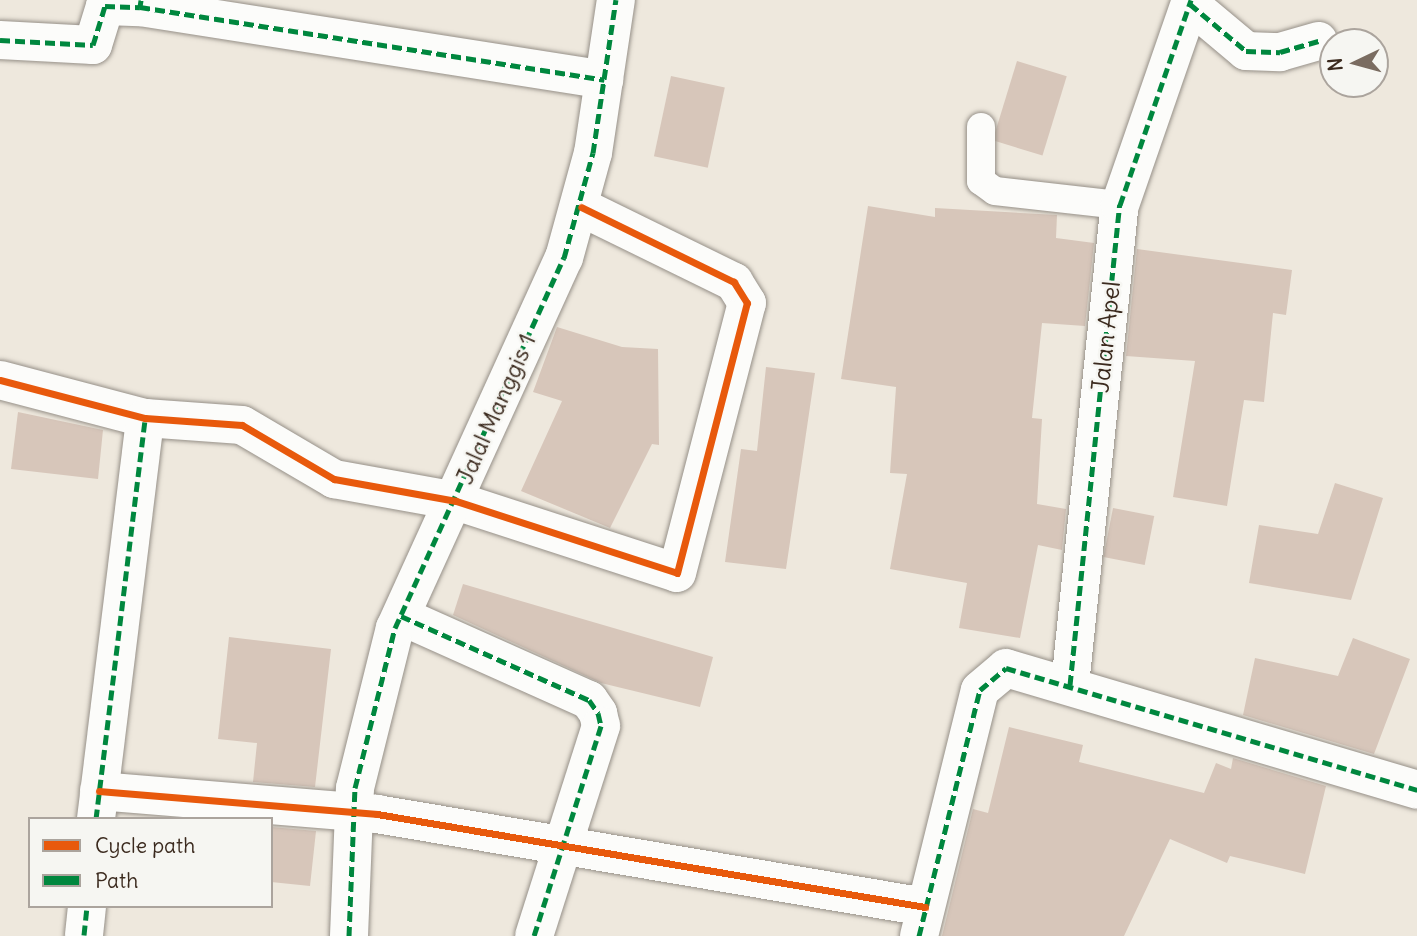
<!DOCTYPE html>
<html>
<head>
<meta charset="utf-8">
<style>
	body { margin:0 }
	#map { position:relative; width:1417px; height:936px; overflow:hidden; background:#eee8dd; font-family:Delius,sans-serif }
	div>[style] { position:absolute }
	.building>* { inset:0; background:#d7c6ba; transform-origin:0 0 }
	.roads { filter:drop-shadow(0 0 2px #969088) drop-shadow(0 0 2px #969088) }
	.lane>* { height:28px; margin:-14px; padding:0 14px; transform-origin:14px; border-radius:14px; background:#fcfcfa }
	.street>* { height:38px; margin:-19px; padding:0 19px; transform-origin:19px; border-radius:19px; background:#fcfcfa }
	.quiet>* { height:5px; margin-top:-2.5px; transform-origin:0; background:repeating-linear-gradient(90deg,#00873e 0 10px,transparent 0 15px) }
	.cycleway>* { height:7px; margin:-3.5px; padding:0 3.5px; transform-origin:3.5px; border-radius:3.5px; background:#e8590c }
	span { translate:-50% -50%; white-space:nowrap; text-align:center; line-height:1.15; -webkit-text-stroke:5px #f6f6f2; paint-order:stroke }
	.street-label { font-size:24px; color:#3b2a1e }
	.legend { position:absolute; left:28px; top:817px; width:245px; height:91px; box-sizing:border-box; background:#f6f6f2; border:2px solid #aba49d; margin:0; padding:9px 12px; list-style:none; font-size:21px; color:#3b2a1e }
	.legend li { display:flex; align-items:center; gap:14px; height:35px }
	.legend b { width:35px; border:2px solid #aba49d }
	.north { position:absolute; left:1319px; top:28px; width:70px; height:70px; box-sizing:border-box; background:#f6f6f2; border:2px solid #aba49d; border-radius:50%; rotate:265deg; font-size:19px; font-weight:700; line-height:28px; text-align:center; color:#3b2a1e }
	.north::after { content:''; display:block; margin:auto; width:24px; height:32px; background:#7a6c61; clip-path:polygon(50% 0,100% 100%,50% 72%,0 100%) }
</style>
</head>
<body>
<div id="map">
	<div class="building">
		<div style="left:1017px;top:61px;width:52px;height:83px;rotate:17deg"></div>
		<div style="left:671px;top:76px;width:55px;height:82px;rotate:12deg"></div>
		<div style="clip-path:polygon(868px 206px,935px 217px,935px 208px,1057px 215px,1056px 238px,1094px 243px,1085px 326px,1042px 323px,1032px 418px,1042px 419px,1037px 504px,1066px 509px,1062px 550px,1038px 545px,1020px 638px,959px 628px,967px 583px,890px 569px,907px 474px,890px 473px,896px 387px,841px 379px)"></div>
		<div style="clip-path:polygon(1137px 249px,1292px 270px,1286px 315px,1273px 313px,1264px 402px,1244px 400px,1227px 506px,1173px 497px,1195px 361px,1126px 356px)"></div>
		<div style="clip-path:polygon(557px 327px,622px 347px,658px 349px,659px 445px,652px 444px,610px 528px,521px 491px,562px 401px,533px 392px)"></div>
		<div style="clip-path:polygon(766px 367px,815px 373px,786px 569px,725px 562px,741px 449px,757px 451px)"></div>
		<div style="clip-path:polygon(18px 412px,103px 430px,98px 479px,11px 469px)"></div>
		<div style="clip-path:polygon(1335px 483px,1383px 498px,1351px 600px,1249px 583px,1259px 525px,1318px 534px)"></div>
		<div style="left:1113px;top:508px;width:42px;height:50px;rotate:11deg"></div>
		<div style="clip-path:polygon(463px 584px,713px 657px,700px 707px,601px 683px,453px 615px)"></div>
		<div style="clip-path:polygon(229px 637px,331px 649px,315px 787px,253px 782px,257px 743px,218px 739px)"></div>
		<div style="clip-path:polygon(1353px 638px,1410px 659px,1374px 754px,1243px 715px,1255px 658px,1338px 676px)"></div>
		<div style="clip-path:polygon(1009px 727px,1083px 745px,1079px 762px,1204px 793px,1216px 763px,1231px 769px,1233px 758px,1326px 786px,1305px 874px,1230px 856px,1227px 863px,1170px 839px,1124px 936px,942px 936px,973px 809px,988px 813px)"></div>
		<div style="clip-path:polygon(271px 827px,316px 831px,310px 886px,271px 882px)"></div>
	</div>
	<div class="roads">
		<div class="lane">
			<div style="left:981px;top:127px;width:54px;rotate:90deg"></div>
			<div style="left:981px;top:181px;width:17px;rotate:36deg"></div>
			<div style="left:995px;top:191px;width:126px;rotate:6.4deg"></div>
		</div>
		<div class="street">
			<div style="left:141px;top:0;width:7px;rotate:98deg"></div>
			<div style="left:140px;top:7px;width:470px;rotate:8.9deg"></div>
			<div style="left:1190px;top:4px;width:73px;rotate:40deg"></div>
			<div style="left:1246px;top:51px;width:34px;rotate:2deg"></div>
			<div style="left:1280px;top:52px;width:40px;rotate:-16deg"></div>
			<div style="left:0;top:40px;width:93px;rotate:3.1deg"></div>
			<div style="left:93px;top:45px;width:41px;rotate:-72.9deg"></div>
			<div style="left:105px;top:6px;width:35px;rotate:2deg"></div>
			<div style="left:0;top:380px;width:150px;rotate:14.7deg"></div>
			<div style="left:145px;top:418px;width:97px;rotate:4.1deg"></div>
			<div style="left:242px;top:425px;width:107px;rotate:30.4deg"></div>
			<div style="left:334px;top:479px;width:124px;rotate:10.2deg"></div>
			<div style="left:456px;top:501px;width:232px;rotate:18deg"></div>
			<div style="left:677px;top:573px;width:279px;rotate:-75.5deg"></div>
			<div style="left:747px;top:303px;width:25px;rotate:-122deg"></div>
			<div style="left:734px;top:282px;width:170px;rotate:-153.9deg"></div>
			<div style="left:401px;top:616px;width:206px;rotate:24.1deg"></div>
			<div style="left:589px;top:700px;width:16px;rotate:55deg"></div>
			<div style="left:598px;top:713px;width:13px;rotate:77deg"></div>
			<div style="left:601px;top:726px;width:220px;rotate:107.7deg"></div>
			<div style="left:1070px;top:685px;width:483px;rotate:-84.1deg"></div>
			<div style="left:1120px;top:205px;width:217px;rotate:-70.9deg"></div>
			<div style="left:99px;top:791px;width:279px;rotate:4.7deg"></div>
			<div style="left:377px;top:814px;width:556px;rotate:9.63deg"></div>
			<div style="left:96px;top:819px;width:404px;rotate:-83deg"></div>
			<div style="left:84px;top:935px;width:29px;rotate:-84deg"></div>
			<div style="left:349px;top:936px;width:148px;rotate:-87.7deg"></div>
			<div style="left:355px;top:788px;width:165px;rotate:-76deg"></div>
			<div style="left:395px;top:628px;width:407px;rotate:-65.5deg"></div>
			<div style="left:564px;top:258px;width:109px;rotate:-74.6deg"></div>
			<div style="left:593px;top:153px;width:155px;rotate:-81.5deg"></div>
			<div style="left:919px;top:936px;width:253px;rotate:-76.1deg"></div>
			<div style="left:980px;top:690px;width:34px;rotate:-40deg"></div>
			<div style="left:1006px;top:668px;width:429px;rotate:16.5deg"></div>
		</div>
	</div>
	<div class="quiet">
		<div style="left:141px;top:0;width:7px;rotate:98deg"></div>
		<div style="left:140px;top:7px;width:470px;rotate:8.9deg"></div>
		<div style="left:1190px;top:4px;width:73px;rotate:40deg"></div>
		<div style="left:1246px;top:51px;width:34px;rotate:2deg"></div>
		<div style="left:1280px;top:52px;width:40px;rotate:-16deg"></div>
		<div style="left:0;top:40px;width:93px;rotate:3.1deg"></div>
		<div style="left:93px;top:45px;width:41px;rotate:-72.9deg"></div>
		<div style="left:105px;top:6px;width:35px;rotate:2deg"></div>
		<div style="left:401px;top:616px;width:206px;rotate:24.1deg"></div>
		<div style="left:589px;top:700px;width:16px;rotate:55deg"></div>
		<div style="left:598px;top:713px;width:13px;rotate:77deg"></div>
		<div style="left:601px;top:726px;width:220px;rotate:107.7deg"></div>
		<div style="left:1070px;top:685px;width:483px;rotate:-84.1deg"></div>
		<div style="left:1120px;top:205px;width:217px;rotate:-70.9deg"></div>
		<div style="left:96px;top:819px;width:404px;rotate:-83deg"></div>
		<div style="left:84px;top:935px;width:29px;rotate:-84deg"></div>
		<div style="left:349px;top:936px;width:148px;rotate:-87.7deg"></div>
		<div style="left:355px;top:788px;width:165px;rotate:-76deg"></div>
		<div style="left:395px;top:628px;width:407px;rotate:-65.5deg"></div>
		<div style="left:564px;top:258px;width:109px;rotate:-74.6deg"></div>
		<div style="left:593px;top:153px;width:155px;rotate:-81.5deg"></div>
		<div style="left:919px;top:936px;width:253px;rotate:-76.1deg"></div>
		<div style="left:980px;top:690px;width:34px;rotate:-40deg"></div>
		<div style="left:1006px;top:668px;width:429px;rotate:16.5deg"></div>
	</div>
	<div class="cycleway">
		<div style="left:0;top:380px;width:150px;rotate:14.7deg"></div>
		<div style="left:145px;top:418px;width:97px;rotate:4.1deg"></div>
		<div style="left:242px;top:425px;width:107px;rotate:30.4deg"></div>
		<div style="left:334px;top:479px;width:124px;rotate:10.2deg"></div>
		<div style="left:456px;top:501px;width:232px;rotate:18deg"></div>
		<div style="left:677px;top:573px;width:279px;rotate:-75.5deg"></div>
		<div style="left:747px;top:303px;width:25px;rotate:-122deg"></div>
		<div style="left:734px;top:282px;width:170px;rotate:-153.9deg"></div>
		<div style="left:99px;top:791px;width:279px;rotate:4.7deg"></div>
		<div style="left:377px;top:814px;width:556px;rotate:9.63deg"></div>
	</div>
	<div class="street-label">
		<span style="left:1106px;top:337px;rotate:-84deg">Jalan Apel</span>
		<span style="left:496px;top:409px;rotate:-66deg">Jalal Manggis 1</span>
	</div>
	<ul class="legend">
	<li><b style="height:9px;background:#e8590c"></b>Cycle path</li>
	<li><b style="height:9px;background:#00873e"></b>Path</li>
	</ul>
	<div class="north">N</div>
</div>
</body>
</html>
